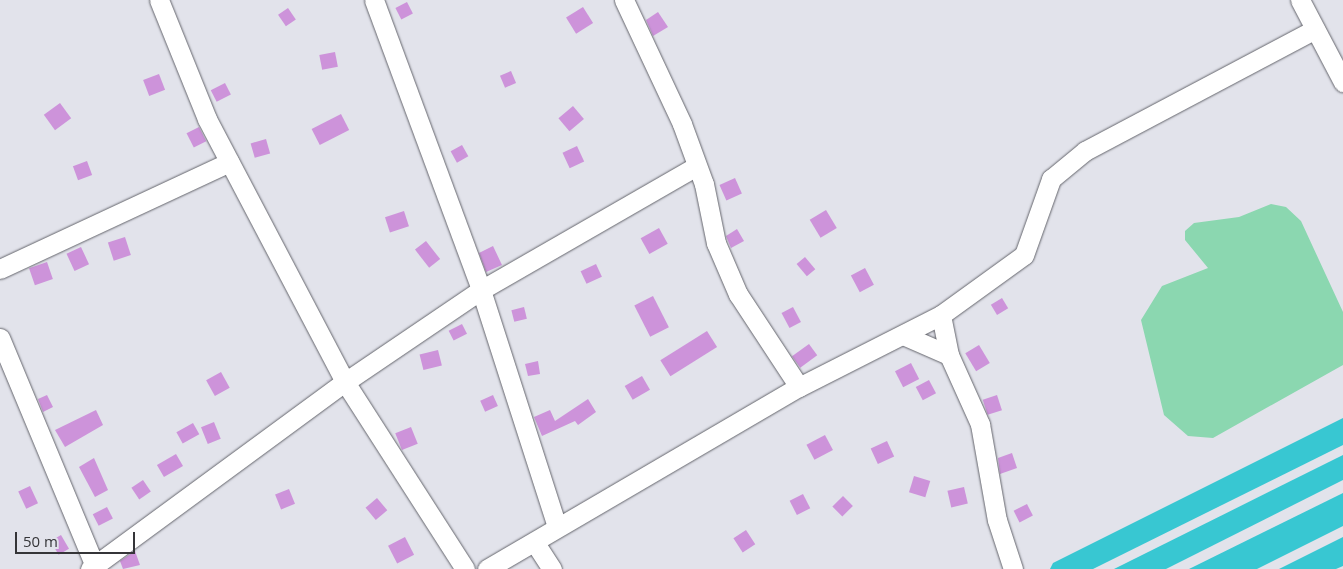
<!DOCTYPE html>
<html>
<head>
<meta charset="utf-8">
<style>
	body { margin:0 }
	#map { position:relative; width:1343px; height:569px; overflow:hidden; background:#e2e3eb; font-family:"Open Sans",sans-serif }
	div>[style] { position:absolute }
	.green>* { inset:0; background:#8bd7b0 }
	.water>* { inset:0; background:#38c7d2 }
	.building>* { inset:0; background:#cd93da; transform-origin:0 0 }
	.roads { filter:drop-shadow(0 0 1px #64656c) drop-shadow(0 0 1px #64656c) }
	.minor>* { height:19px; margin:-9.5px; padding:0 9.5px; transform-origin:9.5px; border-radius:9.5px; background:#fff }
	span { translate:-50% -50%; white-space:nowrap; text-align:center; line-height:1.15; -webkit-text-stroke:4px #e2e3eb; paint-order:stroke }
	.scale { position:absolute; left:15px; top:532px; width:120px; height:22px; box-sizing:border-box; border:2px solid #353538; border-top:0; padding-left:6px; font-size:15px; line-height:18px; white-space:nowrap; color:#353538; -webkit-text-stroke:4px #e2e3eb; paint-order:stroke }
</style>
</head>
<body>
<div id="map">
	<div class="green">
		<div style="clip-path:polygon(1271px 204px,1286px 207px,1301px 221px,1343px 312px,1343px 365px,1213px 438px,1188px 436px,1164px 415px,1141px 320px,1162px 286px,1208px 268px,1185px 240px,1185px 231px,1194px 223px,1239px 217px)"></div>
	</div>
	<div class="water">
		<div style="clip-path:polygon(1343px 418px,1343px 445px,1093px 569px,1050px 569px,1053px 563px)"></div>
		<div style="clip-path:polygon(1343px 455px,1343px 480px,1166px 569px,1114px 569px)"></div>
		<div style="clip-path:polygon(1343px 493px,1343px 526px,1257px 569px,1189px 569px)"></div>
		<div style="clip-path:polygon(1343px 537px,1343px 566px,1336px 569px,1279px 569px)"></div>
	</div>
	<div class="building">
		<div style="left:407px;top:2px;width:13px;height:13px;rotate:63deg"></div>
		<div style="left:583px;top:7px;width:19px;height:20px;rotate:58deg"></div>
		<div style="left:288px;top:8px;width:14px;height:12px;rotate:56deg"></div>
		<div style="clip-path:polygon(658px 12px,668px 27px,653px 36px,646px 20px)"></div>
		<div style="left:335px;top:52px;width:15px;height:16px;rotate:79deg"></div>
		<div style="left:511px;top:71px;width:13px;height:12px;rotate:67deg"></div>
		<div style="left:159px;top:74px;width:17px;height:17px;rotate:69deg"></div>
		<div style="left:225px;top:83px;width:13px;height:16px;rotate:63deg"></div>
		<div style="left:60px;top:103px;width:19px;height:20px;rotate:54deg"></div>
		<div style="left:573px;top:106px;width:17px;height:19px;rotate:50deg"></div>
		<div style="left:341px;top:114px;width:18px;height:33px;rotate:63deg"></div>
		<div style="left:199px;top:127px;width:16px;height:14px;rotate:63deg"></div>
		<div style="left:266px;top:139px;width:15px;height:16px;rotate:74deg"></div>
		<div style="left:462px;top:145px;width:13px;height:13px;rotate:61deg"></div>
		<div style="left:577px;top:146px;width:17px;height:16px;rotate:65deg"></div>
		<div style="left:87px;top:161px;width:15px;height:15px;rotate:70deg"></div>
		<div style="left:735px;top:178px;width:17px;height:17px;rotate:66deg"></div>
		<div style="left:826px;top:210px;width:21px;height:19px;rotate:59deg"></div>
		<div style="left:404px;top:211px;width:16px;height:20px;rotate:72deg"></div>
		<div style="left:659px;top:228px;width:18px;height:21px;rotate:61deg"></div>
		<div style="clip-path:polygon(737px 229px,744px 241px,731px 248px,726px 236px)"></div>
		<div style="left:125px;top:237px;width:19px;height:18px;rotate:72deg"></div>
		<div style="left:426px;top:241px;width:23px;height:14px;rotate:52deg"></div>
		<div style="clip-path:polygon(493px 246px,502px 265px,486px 272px,479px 253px)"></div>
		<div style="left:81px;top:247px;width:19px;height:16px;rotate:65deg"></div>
		<div style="left:805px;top:257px;width:16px;height:11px;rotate:50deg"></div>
		<div style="left:47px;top:262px;width:18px;height:19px;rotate:71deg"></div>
		<div style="left:596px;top:264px;width:14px;height:17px;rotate:65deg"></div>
		<div style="left:865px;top:268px;width:19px;height:16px;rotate:62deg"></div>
		<div style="left:653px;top:296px;width:35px;height:21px;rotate:63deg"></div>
		<div style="left:1002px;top:298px;width:12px;height:13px;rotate:59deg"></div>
		<div style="left:524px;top:307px;width:12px;height:13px;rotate:76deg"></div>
		<div style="left:793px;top:307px;width:17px;height:13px;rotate:62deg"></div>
		<div style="left:462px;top:324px;width:11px;height:15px;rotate:63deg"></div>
		<div style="left:707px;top:331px;width:19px;height:55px;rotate:58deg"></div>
		<div style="left:809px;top:344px;width:14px;height:21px;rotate:54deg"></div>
		<div style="left:979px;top:345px;width:21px;height:16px;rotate:59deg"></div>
		<div style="left:438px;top:350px;width:16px;height:19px;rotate:76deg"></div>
		<div style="clip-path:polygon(538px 361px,540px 374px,528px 376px,525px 364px)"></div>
		<div style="left:911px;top:363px;width:18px;height:18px;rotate:63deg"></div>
		<div style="left:221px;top:372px;width:18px;height:17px;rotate:61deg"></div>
		<div style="left:642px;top:376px;width:16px;height:20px;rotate:60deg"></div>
		<div style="left:929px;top:380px;width:15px;height:15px;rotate:62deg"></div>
		<div style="clip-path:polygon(47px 395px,53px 407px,43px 412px,38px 399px)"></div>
		<div style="left:493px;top:395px;width:12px;height:14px;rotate:66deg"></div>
		<div style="left:997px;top:395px;width:16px;height:15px;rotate:72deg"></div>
		<div style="clip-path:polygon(588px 399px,596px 412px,578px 425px,575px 421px,542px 436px,534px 417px,550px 410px,555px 421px)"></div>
		<div style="clip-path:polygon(96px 410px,103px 425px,65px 447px,55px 430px)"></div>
		<div style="left:214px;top:422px;width:18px;height:14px;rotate:68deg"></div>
		<div style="left:193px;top:423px;width:13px;height:19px;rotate:61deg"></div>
		<div style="left:411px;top:427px;width:18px;height:17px;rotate:68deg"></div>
		<div style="left:825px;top:435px;width:17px;height:21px;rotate:62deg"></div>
		<div style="left:887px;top:441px;width:17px;height:18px;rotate:65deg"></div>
		<div style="clip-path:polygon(1012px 453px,1017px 468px,1000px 474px,998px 458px)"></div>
		<div style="left:176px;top:454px;width:14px;height:22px;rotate:60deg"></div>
		<div style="clip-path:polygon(94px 458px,108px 490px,95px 497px,79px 467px)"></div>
		<div style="left:914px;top:476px;width:17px;height:17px;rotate:17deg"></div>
		<div style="left:143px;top:480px;width:14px;height:14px;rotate:56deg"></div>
		<div style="left:30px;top:486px;width:19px;height:13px;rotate:65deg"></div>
		<div style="left:964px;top:487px;width:17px;height:17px;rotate:77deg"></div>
		<div style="left:289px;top:489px;width:16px;height:15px;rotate:68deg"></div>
		<div style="left:803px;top:494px;width:16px;height:15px;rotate:63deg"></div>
		<div style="left:843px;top:496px;width:14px;height:15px;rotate:45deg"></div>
		<div style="left:377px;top:498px;width:16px;height:15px;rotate:50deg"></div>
		<div style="left:1027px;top:504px;width:13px;height:15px;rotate:63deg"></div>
		<div style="left:107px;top:507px;width:13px;height:16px;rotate:63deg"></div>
		<div style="left:746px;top:530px;width:17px;height:15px;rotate:57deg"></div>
		<div style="left:61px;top:535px;width:16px;height:12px;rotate:60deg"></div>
		<div style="left:405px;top:537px;width:20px;height:19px;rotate:63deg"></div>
		<div style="clip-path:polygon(135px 551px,140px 565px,123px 569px,120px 561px)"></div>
	</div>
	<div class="roads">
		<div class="minor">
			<div style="left:159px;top:0;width:128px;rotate:68deg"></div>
			<div style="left:207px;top:119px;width:297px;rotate:62.3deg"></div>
			<div style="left:345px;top:382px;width:222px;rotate:57.3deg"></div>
			<div style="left:374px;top:0;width:309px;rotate:69.7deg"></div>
			<div style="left:481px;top:290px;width:249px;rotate:72.2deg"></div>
			<div style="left:624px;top:0;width:137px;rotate:64.9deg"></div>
			<div style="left:682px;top:124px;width:64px;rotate:69.9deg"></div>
			<div style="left:704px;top:184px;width:60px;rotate:78.5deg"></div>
			<div style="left:716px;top:243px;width:56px;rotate:66.7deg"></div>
			<div style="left:738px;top:294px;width:111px;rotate:56.7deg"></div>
			<div style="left:1300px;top:0;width:93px;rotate:62.3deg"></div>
			<div style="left:0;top:269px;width:253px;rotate:-25deg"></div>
			<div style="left:941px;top:315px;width:41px;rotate:78.7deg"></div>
			<div style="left:949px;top:355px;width:76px;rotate:65.8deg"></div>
			<div style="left:980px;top:424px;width:97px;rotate:80deg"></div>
			<div style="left:997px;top:520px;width:52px;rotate:71.9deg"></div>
			<div style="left:903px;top:335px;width:50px;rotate:23.5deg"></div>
			<div style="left:0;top:338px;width:247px;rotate:67.4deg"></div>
			<div style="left:535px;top:543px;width:31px;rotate:57deg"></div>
			<div style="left:90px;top:569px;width:316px;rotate:-36.3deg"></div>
			<div style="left:345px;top:382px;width:164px;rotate:-34.1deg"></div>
			<div style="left:481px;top:290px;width:247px;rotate:-29.9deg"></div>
			<div style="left:487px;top:569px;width:361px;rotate:-30.3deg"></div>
			<div style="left:799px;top:387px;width:159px;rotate:-26.9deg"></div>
			<div style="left:941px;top:315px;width:102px;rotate:-35.9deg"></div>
			<div style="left:1024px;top:255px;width:81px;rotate:-70.4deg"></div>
			<div style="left:1051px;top:179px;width:44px;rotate:-39.5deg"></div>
			<div style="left:1085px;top:151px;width:260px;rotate:-27.9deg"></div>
		</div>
	</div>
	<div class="scale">50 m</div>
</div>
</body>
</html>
